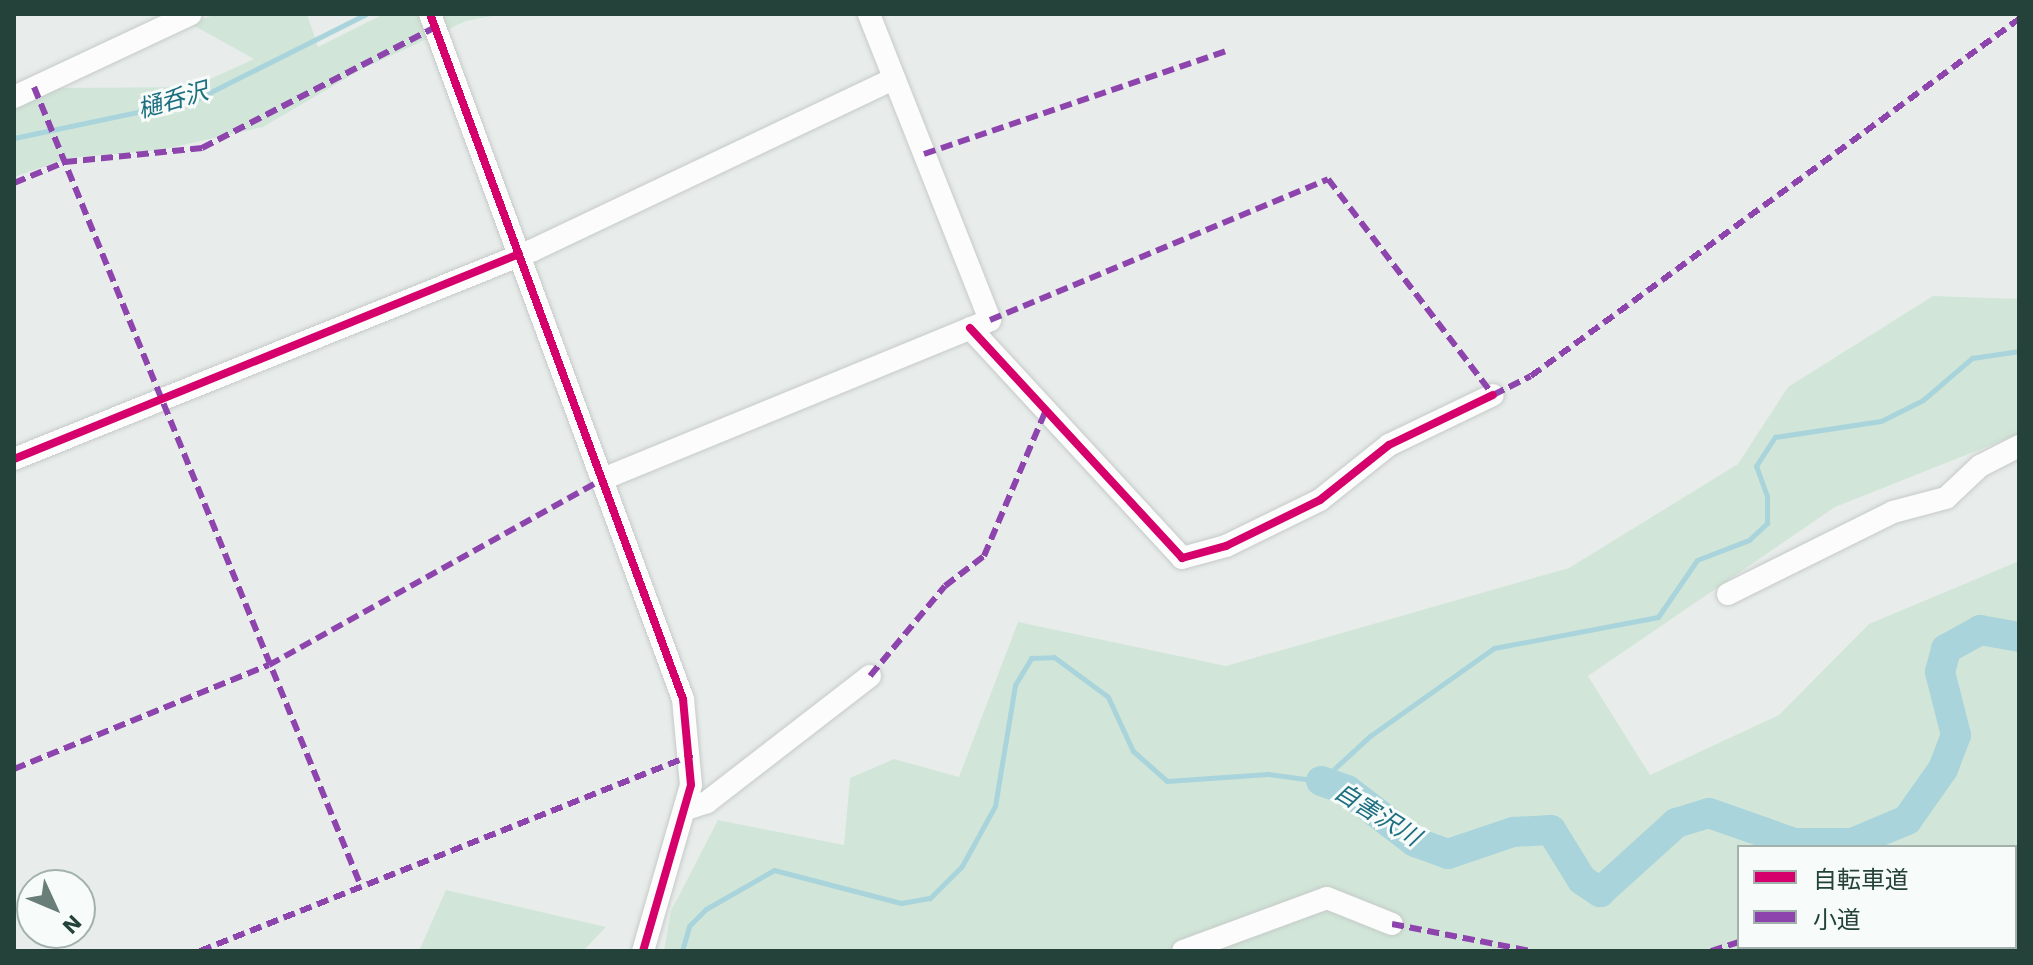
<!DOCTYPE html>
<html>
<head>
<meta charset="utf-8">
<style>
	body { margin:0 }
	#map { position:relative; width:2033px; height:965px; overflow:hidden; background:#e8edeb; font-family:"Work Sans","Noto Sans JP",sans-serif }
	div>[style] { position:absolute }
	.green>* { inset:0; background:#d1e6d8 }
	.stream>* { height:5px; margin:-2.5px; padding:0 2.5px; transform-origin:2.5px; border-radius:2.5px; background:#a9d4db }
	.river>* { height:30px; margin:-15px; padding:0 15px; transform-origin:15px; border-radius:15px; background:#a9d4db }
	.roads { filter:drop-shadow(0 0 2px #c5cac8) drop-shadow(0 0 2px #c5cac8) }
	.minor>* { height:22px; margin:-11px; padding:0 11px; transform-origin:11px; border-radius:11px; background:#fcfcfc }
	.quiet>* { height:6px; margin-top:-3px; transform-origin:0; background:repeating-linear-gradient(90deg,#8e44ad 0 12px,transparent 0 18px) }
	.cycleway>* { height:8px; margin:-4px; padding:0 4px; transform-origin:4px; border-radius:4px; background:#d6006c }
	span { translate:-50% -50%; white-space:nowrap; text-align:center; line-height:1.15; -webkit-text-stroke:6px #f7fbf9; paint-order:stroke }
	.water-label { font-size:24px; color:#1c6f80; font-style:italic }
	.frame { position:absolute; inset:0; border:16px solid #24423a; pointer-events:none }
	.legend { position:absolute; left:1737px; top:845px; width:280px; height:104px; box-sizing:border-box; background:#f7fbf9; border:2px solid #a3b1ad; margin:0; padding:10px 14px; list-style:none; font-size:24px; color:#24423a }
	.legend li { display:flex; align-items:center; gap:16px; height:40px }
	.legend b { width:40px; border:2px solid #a3b1ad }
	.north { position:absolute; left:16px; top:869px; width:80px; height:80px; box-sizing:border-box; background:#f7fbf9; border:2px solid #a3b1ad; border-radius:50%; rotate:134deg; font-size:22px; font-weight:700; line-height:32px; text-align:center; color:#24423a }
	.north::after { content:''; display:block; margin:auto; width:28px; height:36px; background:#697e78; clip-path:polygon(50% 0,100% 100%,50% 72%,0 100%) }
</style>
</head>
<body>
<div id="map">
	<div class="green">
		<div style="clip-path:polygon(215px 14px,307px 14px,318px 47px,384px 14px,502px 14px,466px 21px,362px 69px,263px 127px,161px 150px,69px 158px,14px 177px,14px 108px,59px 88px,193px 87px,254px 59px,191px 24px)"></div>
		<div style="clip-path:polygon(evenodd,1933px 296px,2019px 299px,2019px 434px,1835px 507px,1588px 676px,1650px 775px,1779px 715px,1869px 624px,2019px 561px,2019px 951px,664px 951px,671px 911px,718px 820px,844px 845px,850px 778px,894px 759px,959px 777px,1018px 622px,1226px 666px,1569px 568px,1738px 464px,1788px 387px,1933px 296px,1739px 847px,2015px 847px,2015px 947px,1739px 947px,1739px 847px)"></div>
		<div style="clip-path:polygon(446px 890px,606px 927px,583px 951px,419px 951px)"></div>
	</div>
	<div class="stream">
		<div style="left:14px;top:138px;width:185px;rotate:-11.9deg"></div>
		<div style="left:195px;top:100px;width:191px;rotate:-26.7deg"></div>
		<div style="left:682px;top:951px;width:26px;rotate:-74deg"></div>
		<div style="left:689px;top:926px;width:24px;rotate:-45deg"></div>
		<div style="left:706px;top:909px;width:78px;rotate:-29.8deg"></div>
		<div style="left:774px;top:870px;width:131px;rotate:14.6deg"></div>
		<div style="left:901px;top:903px;width:29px;rotate:-10deg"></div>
		<div style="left:930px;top:898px;width:45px;rotate:-45deg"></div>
		<div style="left:962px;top:866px;width:68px;rotate:-61.2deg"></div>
		<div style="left:995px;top:806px;width:123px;rotate:-80.6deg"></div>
		<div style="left:1015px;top:685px;width:31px;rotate:-59deg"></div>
		<div style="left:1031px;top:658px;width:23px;rotate:-2deg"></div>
		<div style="left:1054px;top:657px;width:67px;rotate:36.5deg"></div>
		<div style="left:1108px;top:697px;width:60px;rotate:65.2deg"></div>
		<div style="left:1133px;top:751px;width:45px;rotate:41.4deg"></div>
		<div style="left:1167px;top:781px;width:101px;rotate:-4deg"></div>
		<div style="left:1268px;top:774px;width:53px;rotate:7.5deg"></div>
		<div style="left:1321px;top:781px;width:67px;rotate:-42.6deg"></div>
		<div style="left:1370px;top:736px;width:152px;rotate:-35.4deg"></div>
		<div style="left:1494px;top:648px;width:167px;rotate:-10.7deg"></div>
		<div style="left:1658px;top:617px;width:69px;rotate:-55.6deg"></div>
		<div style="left:1697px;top:560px;width:56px;rotate:-21deg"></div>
		<div style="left:1749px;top:540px;width:25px;rotate:-43deg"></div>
		<div style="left:1767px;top:523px;width:27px;rotate:-90deg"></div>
		<div style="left:1767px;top:496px;width:32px;rotate:-110deg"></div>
		<div style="left:1756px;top:466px;width:35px;rotate:-57deg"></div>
		<div style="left:1775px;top:437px;width:107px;rotate:-8.6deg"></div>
		<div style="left:1881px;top:421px;width:47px;rotate:-26.6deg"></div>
		<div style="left:1923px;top:400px;width:65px;rotate:-40.6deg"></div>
		<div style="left:1972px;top:358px;width:48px;rotate:-8.5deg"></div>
	</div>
	<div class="river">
		<div style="left:1321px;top:781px;width:28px;rotate:19deg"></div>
		<div style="left:1347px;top:790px;width:86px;rotate:37.4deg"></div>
		<div style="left:1415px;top:842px;width:35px;rotate:20deg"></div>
		<div style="left:1448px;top:854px;width:69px;rotate:-18.7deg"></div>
		<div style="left:1513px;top:832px;width:38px;rotate:-3deg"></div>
		<div style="left:1551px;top:830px;width:59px;rotate:58.2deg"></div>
		<div style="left:1582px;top:880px;width:22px;rotate:34deg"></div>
		<div style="left:1600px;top:892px;width:103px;rotate:-42.2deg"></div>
		<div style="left:1676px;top:823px;width:34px;rotate:-17deg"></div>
		<div style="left:1709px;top:813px;width:90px;rotate:19.4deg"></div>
		<div style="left:1794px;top:843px;width:58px"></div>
		<div style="left:1852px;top:843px;width:60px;rotate:-22.7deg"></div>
		<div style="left:1907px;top:820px;width:62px;rotate:-54.8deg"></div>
		<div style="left:1943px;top:769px;width:36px;rotate:-69deg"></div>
		<div style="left:1956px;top:735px;width:65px;rotate:-104.3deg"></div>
		<div style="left:1940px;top:672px;width:24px;rotate:-75deg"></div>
		<div style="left:1946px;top:649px;width:39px;rotate:-29deg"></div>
		<div style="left:1980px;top:630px;width:40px;rotate:10deg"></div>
	</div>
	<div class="roads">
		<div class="minor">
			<div style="left:430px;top:14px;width:730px;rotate:69.73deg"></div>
			<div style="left:683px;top:699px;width:86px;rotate:84.7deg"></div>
			<div style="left:691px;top:785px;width:173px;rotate:106.1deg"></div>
			<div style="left:14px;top:97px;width:195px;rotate:-25.1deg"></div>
			<div style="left:970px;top:328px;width:313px;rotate:47.3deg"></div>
			<div style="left:1182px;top:558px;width:46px;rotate:-15.3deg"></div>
			<div style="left:1226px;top:546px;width:105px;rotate:-26.1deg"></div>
			<div style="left:1320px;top:500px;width:88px;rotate:-38.6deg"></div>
			<div style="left:1389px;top:445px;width:115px;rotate:-25.7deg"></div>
			<div style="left:14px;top:459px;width:557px;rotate:-21.92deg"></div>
			<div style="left:531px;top:251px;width:402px;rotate:-25.4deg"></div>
			<div style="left:603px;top:479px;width:418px;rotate:-22.3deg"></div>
			<div style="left:990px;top:320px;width:329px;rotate:-111.6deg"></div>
			<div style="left:1728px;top:594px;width:184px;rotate:-26.4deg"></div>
			<div style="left:1893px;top:512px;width:55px;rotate:-14.8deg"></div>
			<div style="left:1946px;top:498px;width:47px;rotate:-43.3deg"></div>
			<div style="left:1980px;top:466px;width:44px;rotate:-27.1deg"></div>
			<div style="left:686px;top:809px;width:22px;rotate:-18deg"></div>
			<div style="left:707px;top:802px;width:206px;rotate:-37.7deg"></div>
			<div style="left:1183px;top:951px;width:153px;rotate:-20.2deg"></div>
			<div style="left:1327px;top:898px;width:70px;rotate:21.8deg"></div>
		</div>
	</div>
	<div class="quiet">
		<div style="left:34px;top:87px;width:861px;rotate:67.75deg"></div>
		<div style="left:924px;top:154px;width:319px;rotate:-18.8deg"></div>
		<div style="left:14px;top:183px;width:55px;rotate:-22.4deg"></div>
		<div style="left:65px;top:162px;width:138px;rotate:-5.8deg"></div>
		<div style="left:202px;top:148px;width:263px;rotate:-27.4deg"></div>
		<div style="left:990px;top:320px;width:366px;rotate:-22.6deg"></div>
		<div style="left:1328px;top:179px;width:272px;rotate:52.6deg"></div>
		<div style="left:1493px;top:395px;width:42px;rotate:-26.6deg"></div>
		<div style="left:1531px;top:376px;width:605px;rotate:-36.19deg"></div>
		<div style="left:870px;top:676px;width:117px;rotate:-50.2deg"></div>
		<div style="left:945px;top:586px;width:49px;rotate:-37.6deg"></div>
		<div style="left:984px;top:556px;width:159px;rotate:-67deg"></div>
		<div style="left:14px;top:769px;width:275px;rotate:-22.2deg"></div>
		<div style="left:269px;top:665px;width:382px;rotate:-29.1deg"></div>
		<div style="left:2015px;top:882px;width:4px;rotate:-27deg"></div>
		<div style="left:1392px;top:924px;width:142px;rotate:11deg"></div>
		<div style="left:200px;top:951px;width:530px;rotate:-21.72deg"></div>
		<div style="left:1711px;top:951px;width:29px;rotate:-18deg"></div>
	</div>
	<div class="cycleway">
		<div style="left:430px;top:14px;width:730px;rotate:69.73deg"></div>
		<div style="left:683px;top:699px;width:86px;rotate:84.7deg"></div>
		<div style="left:691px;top:785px;width:173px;rotate:106.1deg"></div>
		<div style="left:970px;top:328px;width:313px;rotate:47.3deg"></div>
		<div style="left:1182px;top:558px;width:46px;rotate:-15.3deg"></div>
		<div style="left:1226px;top:546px;width:105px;rotate:-26.1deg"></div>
		<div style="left:1320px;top:500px;width:88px;rotate:-38.6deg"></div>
		<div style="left:1389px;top:445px;width:115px;rotate:-25.7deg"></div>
		<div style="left:14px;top:459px;width:545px;rotate:-22.09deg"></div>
	</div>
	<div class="water-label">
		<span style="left:173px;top:101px;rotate:-16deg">樋呑沢</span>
		<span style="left:1377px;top:815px;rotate:32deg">自害沢川</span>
	</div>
	<div class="frame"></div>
	<ul class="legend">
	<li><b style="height:10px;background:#d6006c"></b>自転車道</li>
	<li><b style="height:10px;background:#8e44ad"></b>小道</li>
	</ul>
	<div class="north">N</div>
</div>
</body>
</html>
